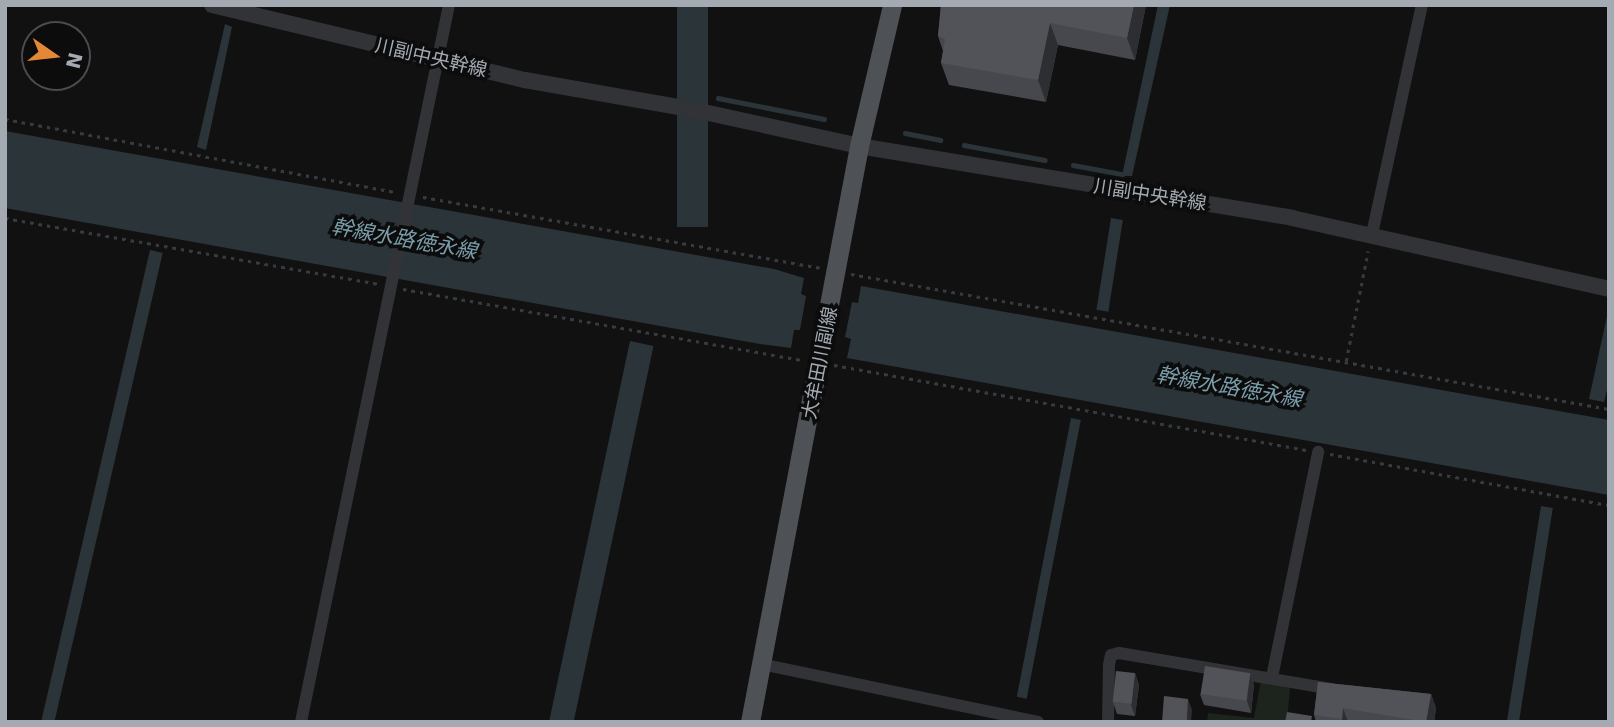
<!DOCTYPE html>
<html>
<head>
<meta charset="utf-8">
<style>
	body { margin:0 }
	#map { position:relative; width:1614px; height:727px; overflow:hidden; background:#111112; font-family:"DejaVu Sans","Noto Sans JP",sans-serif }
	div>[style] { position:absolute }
	.green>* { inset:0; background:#1d241d }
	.water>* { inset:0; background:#2b3539; transform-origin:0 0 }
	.stream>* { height:4.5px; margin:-2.25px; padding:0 2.25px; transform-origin:2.25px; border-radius:2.25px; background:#2b3539 }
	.path>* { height:2.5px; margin-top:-1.25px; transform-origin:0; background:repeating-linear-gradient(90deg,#383b3d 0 3.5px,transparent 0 8.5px) }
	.minor>* { height:12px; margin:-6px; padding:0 6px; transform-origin:6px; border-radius:6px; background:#323337 }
	.tertiary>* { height:16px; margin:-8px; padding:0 8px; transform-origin:8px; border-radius:8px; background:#323337 }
	.primary>* { height:19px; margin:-9.5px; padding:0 9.5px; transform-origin:9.5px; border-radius:9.5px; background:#4e5155 }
	.wall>* { inset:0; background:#47484d }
	.shaded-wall>* { inset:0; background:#2d2e31 }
	.building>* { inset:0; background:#515358; transform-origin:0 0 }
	span { translate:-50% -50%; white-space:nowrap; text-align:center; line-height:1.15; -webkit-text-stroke:7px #0c0c0d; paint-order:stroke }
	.street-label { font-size:19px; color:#a3aab2 }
	.water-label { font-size:21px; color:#7b9eab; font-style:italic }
	.frame { position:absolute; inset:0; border:7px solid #a3aab2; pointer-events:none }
	.north { position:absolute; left:21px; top:21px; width:70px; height:70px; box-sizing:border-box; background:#0c0c0d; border:2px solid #484b4f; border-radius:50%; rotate:104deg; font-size:19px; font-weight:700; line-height:28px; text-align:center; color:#a3aab2 }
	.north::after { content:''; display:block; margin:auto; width:24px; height:32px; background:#e48837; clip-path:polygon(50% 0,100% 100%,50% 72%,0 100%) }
</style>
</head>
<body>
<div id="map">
	<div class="green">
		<div style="clip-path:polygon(1261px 680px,1290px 688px,1287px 721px,1207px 722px,1208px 713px,1254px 718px)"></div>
	</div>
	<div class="water">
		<div style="left:677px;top:5px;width:31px;height:222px"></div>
		<div style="clip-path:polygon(1158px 5px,1170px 5px,1132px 176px,1122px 176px)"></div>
		<div style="clip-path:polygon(225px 24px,232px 27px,206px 150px,197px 147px)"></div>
		<div style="clip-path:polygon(5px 131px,774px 269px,804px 278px,801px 294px,806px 296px,800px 330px,794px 330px,791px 348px,760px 344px,5px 208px)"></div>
		<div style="left:1111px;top:218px;width:12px;height:93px;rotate:9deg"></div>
		<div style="left:150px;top:250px;width:13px;height:482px;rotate:13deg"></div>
		<div style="clip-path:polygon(861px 286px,1609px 420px,1609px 495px,847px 358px,851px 339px,845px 337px,852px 302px,858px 303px)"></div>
		<div style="clip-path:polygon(1609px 307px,1609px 382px,1604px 402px,1589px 399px)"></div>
		<div style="left:630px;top:341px;width:24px;height:389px;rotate:12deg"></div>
		<div style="left:1071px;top:418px;width:10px;height:284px;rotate:11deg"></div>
		<div style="left:1541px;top:506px;width:12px;height:220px;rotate:9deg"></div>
	</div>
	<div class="stream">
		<div style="left:718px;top:98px;width:108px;rotate:11.2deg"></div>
		<div style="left:905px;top:133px;width:36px;rotate:11deg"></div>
		<div style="left:964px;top:145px;width:82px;rotate:10.5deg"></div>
		<div style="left:1073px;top:165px;width:50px;rotate:10.4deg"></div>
	</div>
	<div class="path">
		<div style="left:5px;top:119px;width:398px;rotate:10.6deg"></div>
		<div style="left:423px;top:197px;width:403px;rotate:10.1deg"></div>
		<div style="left:5px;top:218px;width:380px;rotate:10deg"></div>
		<div style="left:851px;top:274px;width:770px;rotate:10.1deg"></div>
		<div style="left:403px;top:289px;width:406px;rotate:10.1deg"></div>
		<div style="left:1346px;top:361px;width:112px;rotate:-78.7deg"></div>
		<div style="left:834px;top:365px;width:480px;rotate:10.2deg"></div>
		<div style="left:1330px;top:454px;width:284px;rotate:10.4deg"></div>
	</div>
	<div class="minor">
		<div style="left:1372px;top:234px;width:234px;rotate:-77.7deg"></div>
		<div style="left:761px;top:664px;width:283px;rotate:11.8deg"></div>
		<div style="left:1272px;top:677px;width:230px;rotate:-78.4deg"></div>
		<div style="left:301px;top:722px;width:732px;rotate:-78.34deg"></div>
		<div style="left:1108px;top:722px;width:57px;rotate:-89deg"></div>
		<div style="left:1109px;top:665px;width:10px;rotate:-79deg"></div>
		<div style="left:1111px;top:655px;width:8px;rotate:-14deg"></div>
		<div style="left:1119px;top:653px;width:215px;rotate:9.6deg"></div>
	</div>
	<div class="tertiary">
		<div style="left:212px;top:5px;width:322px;rotate:13.5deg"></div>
		<div style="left:525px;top:80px;width:168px;rotate:10deg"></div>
		<div style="left:690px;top:109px;width:173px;rotate:12.3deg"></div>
		<div style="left:859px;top:146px;width:439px;rotate:9.4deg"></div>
		<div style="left:1292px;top:218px;width:325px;rotate:12.6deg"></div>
	</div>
	<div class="primary">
		<div style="left:750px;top:722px;width:586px;rotate:-79.28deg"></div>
		<div style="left:859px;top:146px;width:145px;rotate:-76.8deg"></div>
	</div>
	<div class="wall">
		<div style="clip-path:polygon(941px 5px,1146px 5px,1135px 60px,1058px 45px,1046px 102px,949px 85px,941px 63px,943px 51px,938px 36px)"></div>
		<div style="clip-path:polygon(1135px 673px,1139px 685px,1135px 716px,1117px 714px,1113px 702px)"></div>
		<div style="clip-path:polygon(1250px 673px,1254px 685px,1251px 713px,1204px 705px,1200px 694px)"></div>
		<div style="clip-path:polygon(1318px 682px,1431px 694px,1436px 708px,1434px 722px,1316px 722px,1314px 715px)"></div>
	</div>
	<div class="shaded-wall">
		<div style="clip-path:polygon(1134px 5px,1146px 5px,1135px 60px,1127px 38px)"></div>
		<div style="clip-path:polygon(1050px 23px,1058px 45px,1046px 102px,1038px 80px)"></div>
		<div style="clip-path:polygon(1135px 673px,1139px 685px,1135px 716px,1131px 705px)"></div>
		<div style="clip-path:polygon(1250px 673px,1254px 685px,1251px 713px,1247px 701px)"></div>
		<div style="clip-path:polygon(1431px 694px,1436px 708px,1434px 722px,1426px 722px)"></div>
		<div style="clip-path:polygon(1188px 699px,1192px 710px,1191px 722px,1187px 722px)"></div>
		<div style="clip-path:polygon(1343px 708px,1348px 722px,1343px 722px,1342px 719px)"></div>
	</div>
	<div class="building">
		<div style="clip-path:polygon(941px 5px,1134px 5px,1127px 38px,1050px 23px,1038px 80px,941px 63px,945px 39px,938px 36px)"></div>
		<div style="left:1205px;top:666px;width:46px;height:28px;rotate:9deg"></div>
		<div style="left:1116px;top:671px;width:19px;height:31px;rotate:6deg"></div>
		<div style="clip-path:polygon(1318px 682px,1431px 694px,1426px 722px,1343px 708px,1342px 719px,1314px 715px)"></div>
		<div style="clip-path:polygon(1164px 696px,1188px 699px,1187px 722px,1162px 722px)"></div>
		<div style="clip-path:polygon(1287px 712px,1312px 716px,1311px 722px,1285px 722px)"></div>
	</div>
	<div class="street-label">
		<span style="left:431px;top:58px;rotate:13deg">川副中央幹線</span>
		<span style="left:1150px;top:195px;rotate:9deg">川副中央幹線</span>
		<span style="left:820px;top:363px;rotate:-79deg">大牟田川副線</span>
	</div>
	<div class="water-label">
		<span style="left:404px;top:239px;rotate:10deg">幹線水路徳永線</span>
		<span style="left:1229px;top:387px;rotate:10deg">幹線水路徳永線</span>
	</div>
	<div class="frame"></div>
	<div class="north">N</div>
</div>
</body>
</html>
